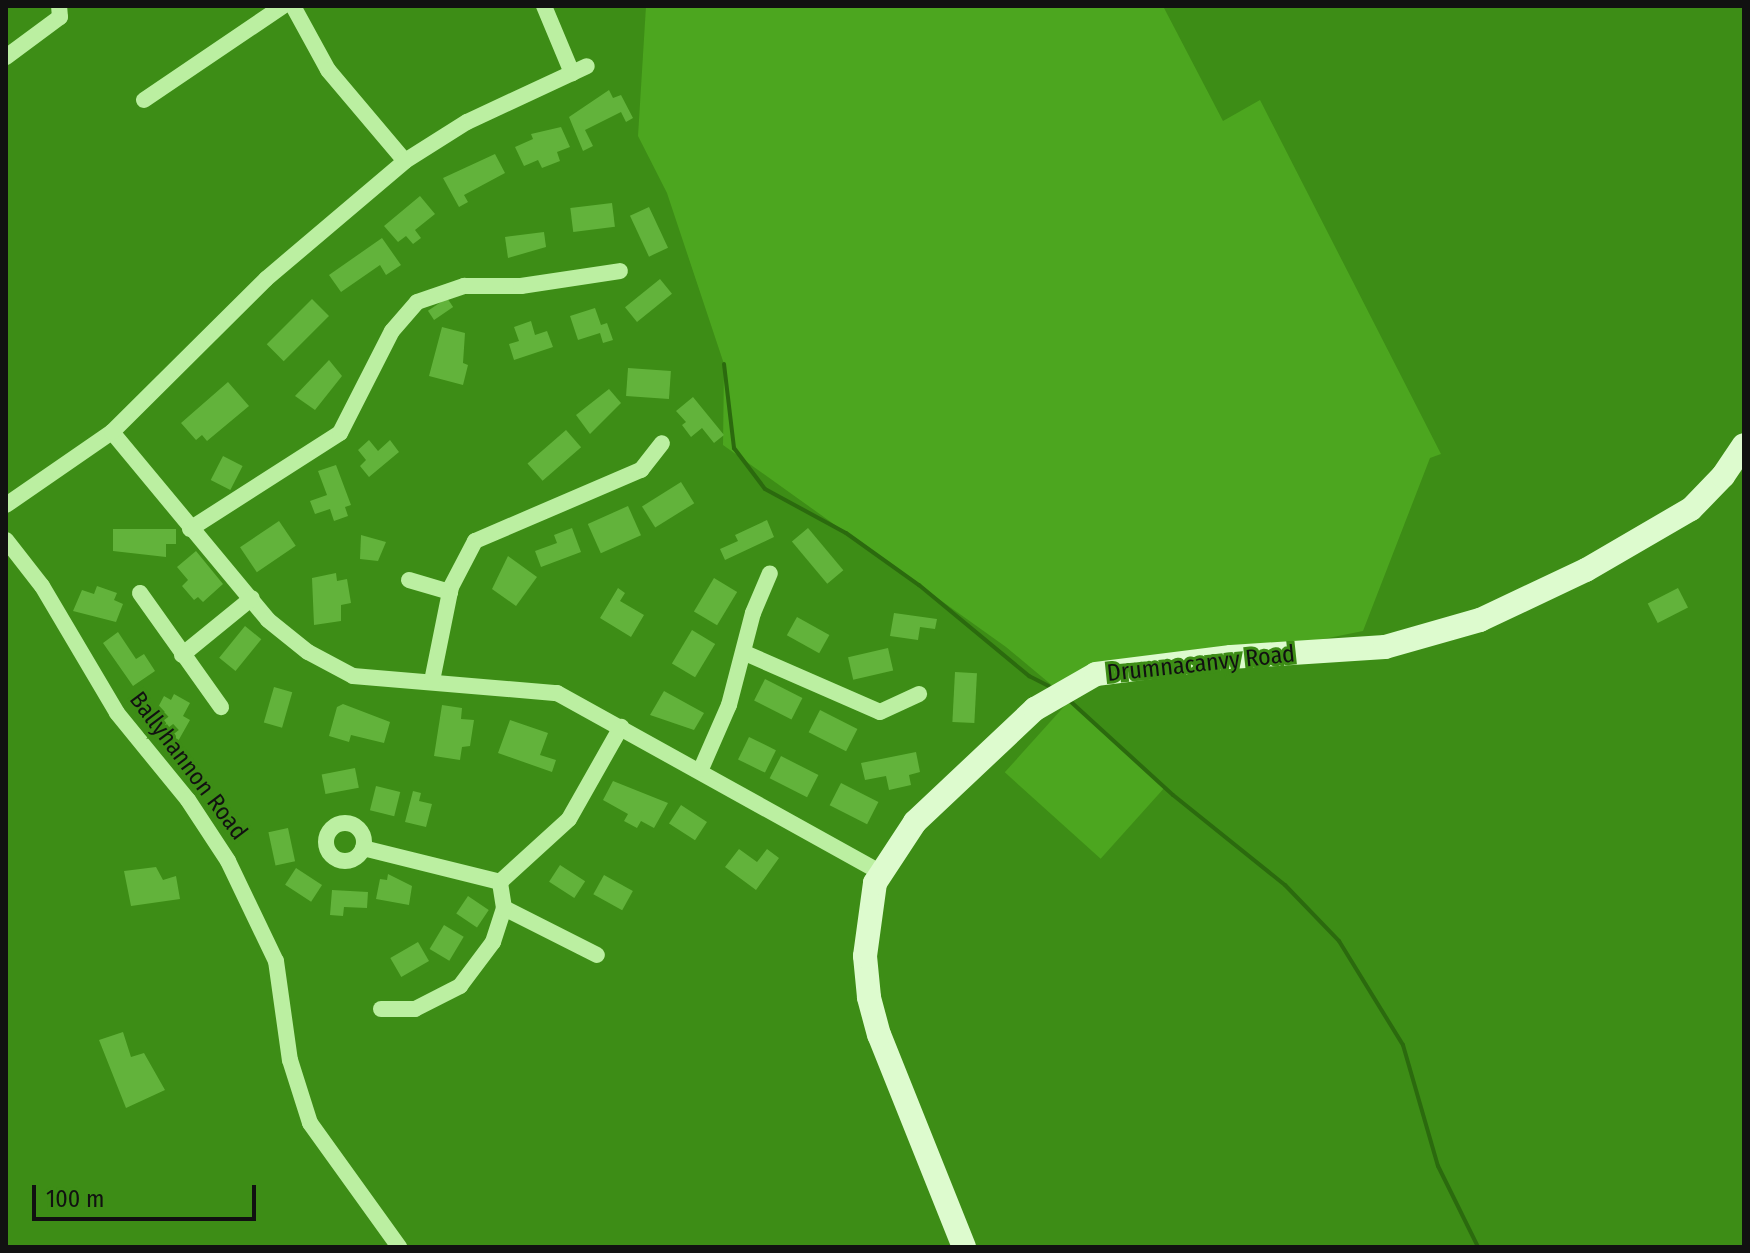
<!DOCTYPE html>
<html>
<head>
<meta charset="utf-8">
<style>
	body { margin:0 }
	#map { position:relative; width:1750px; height:1253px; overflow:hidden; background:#3d8d16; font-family:"Fira Sans Condensed",sans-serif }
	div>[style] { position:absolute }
	.green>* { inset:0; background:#4ca61f; transform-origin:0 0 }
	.stream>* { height:4px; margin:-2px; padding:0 2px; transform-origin:2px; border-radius:2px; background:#2b6a0e }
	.building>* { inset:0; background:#62b33b; transform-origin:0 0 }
	.minor>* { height:16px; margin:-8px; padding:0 8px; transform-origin:8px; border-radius:8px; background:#bbefa1 }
	.minor>.ring { margin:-8px; padding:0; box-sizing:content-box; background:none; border:16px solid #bbefa1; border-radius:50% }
	.secondary>* { height:24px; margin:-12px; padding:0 12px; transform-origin:12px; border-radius:12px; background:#ddfbce }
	span { translate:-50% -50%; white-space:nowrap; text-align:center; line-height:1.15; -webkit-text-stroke:6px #3d8d16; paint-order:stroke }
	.street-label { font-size:24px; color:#111 }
	.frame { position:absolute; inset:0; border:8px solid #111; pointer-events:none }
	.scale { position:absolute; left:32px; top:1185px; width:224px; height:36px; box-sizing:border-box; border:4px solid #111; border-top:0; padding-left:10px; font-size:24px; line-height:28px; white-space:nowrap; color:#111; -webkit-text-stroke:6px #3d8d16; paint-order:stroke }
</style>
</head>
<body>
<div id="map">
	<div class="green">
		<div style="clip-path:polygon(646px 6px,1163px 6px,1223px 121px,1260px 100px,1441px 454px,1430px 458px,1363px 631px,1060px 692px,1006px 647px,723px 445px,724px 364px,667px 193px,638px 136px)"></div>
		<div style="left:1069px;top:701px;width:129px;height:96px;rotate:42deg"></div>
	</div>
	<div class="stream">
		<div style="left:724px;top:364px;width:85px;rotate:83.2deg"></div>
		<div style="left:734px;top:448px;width:51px;rotate:52.9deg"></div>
		<div style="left:765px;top:489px;width:92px;rotate:28.5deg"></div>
		<div style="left:846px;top:533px;width:90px;rotate:35.5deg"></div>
		<div style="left:919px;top:585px;width:143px;rotate:39.6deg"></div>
		<div style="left:1029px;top:676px;width:22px;rotate:27deg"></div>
		<div style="left:1070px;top:701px;width:139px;rotate:42.4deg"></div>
		<div style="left:1173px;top:795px;width:144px;rotate:38.8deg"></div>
		<div style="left:1285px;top:885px;width:78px;rotate:46deg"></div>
		<div style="left:1339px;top:941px;width:122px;rotate:58.4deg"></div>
		<div style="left:1403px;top:1045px;width:126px;rotate:73.9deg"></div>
		<div style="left:1438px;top:1166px;width:90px;rotate:63.7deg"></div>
	</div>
	<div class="building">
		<div style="clip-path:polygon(609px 90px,613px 98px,621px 95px,633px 118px,626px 122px,621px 112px,585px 130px,593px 146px,583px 151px,569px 117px)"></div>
		<div style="clip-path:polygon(561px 127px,570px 147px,557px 152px,560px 161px,542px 168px,538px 160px,524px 166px,515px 147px,533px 139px,531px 134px)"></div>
		<div style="clip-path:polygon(495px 154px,505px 173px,464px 195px,468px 202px,459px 207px,443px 178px)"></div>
		<div style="clip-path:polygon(420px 196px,435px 214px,415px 230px,421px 238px,413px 244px,406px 236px,398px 242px,384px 226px)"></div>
		<div style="left:612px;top:203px;width:24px;height:42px;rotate:83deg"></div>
		<div style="left:649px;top:207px;width:45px;height:21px;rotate:65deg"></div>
		<div style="clip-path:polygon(544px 232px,546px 247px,508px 258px,505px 237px)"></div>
		<div style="clip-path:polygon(382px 238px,401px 265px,386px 275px,380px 265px,341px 292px,329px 275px)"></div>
		<div style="left:660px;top:279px;width:19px;height:45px;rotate:51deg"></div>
		<div style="left:447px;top:298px;width:11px;height:23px;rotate:56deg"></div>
		<div style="left:312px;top:299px;width:24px;height:64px;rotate:45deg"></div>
		<div style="clip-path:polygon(595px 308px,601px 325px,607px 323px,613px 340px,603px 343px,600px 333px,578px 340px,570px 316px)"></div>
		<div style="clip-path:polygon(531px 321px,535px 335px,547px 331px,553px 347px,514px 360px,509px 344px,519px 341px,514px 327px)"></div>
		<div style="clip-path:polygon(442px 327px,465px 333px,463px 363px,468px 365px,463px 385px,429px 376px)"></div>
		<div style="clip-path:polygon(329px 360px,342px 376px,315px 410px,295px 396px)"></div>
		<div style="left:628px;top:368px;width:43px;height:28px;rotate:4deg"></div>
		<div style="clip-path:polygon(228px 382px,249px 406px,207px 441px,202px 435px,196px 440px,181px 423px)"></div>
		<div style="clip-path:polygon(609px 389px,621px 403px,590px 434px,576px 415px)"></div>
		<div style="clip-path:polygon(693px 397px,724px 435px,714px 443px,702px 428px,691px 437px,682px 425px,686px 422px,676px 411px)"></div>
		<div style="left:566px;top:430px;width:23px;height:51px;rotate:49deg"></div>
		<div style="clip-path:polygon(369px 440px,378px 451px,390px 440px,399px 452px,369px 477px,360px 466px,366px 460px,358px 450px)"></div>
		<div style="left:223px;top:456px;width:22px;height:27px;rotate:27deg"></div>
		<div style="clip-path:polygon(336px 465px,351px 505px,345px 507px,348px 516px,334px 521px,330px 509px,315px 514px,310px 501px,327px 495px,318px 471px)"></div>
		<div style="left:681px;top:482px;width:25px;height:46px;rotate:58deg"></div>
		<div style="left:628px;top:506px;width:32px;height:44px;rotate:66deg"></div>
		<div style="clip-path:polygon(767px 520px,774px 537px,725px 560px,720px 549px,738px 541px,735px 535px)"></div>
		<div style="left:279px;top:521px;width:30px;height:47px;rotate:56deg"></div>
		<div style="clip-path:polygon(572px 528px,581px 552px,541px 567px,535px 551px,557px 543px,554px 535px)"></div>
		<div style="left:808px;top:528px;width:55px;height:21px;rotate:50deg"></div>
		<div style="clip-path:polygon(113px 529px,176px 529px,176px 544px,166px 544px,166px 557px,113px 551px)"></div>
		<div style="clip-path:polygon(361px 535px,386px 542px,378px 561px,360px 559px)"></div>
		<div style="clip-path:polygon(196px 551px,223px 584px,203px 602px,198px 597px,194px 600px,182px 586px,188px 580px,177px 567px)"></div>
		<div style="clip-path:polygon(508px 556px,537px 577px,516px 606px,492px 589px)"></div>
		<div style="clip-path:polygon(336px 573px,337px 581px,347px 579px,351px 603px,341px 605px,341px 621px,314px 625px,312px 578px)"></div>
		<div style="left:714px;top:578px;width:27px;height:39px;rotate:31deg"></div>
		<div style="clip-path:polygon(97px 586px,117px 593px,114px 600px,123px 604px,116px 622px,73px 611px,82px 590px,94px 594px)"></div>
		<div style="clip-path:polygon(618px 588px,625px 593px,620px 601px,644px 615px,631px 637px,600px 618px)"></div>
		<div style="left:1678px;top:588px;width:22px;height:34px;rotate:63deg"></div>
		<div style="clip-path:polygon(894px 613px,937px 619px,935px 629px,920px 627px,918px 640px,890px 636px)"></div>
		<div style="left:797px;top:617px;width:37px;height:21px;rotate:29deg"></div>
		<div style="left:245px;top:626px;width:21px;height:41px;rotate:39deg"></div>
		<div style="left:692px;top:630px;width:27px;height:39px;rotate:31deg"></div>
		<div style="clip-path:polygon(118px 632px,136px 659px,144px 654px,155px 671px,133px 686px,103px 643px)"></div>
		<div style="left:888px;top:648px;width:23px;height:41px;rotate:77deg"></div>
		<div style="left:955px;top:672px;width:22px;height:50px;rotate:3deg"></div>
		<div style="left:765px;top:679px;width:42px;height:24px;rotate:27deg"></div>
		<div style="left:274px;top:687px;width:19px;height:37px;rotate:16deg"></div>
		<div style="clip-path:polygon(664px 691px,704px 713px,694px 730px,650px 715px)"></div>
		<div style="clip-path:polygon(174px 694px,190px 703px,183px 716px,190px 720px,177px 743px,156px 731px,161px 722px,153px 717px,164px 696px,171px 700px)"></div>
		<div style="clip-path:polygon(343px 704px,390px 722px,384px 743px,351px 735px,349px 742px,329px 736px,337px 707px)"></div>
		<div style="clip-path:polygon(442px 705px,462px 708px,461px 719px,474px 720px,470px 746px,462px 747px,460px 760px,434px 756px)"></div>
		<div style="left:820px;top:710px;width:42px;height:25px;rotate:27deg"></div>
		<div style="clip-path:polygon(510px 720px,548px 733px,540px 755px,556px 760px,552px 772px,498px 753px)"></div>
		<div style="left:749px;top:737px;width:30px;height:25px;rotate:26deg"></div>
		<div style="clip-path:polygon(916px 752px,920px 772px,909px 775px,911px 785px,889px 790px,886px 776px,865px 780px,861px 763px)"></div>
		<div style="left:781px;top:756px;width:42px;height:25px;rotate:27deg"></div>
		<div style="left:355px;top:768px;width:20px;height:34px;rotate:79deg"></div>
		<div style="clip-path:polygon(613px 781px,668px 803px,654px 828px,641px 821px,637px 828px,624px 821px,628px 814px,603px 800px)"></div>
		<div style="left:841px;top:783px;width:42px;height:25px;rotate:27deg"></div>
		<div style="left:376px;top:786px;width:25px;height:25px;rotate:14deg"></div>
		<div style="clip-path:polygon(413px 791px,421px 793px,419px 801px,432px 804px,426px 827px,405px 822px)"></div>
		<div style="left:681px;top:805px;width:31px;height:22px;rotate:33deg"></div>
		<div style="left:288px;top:828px;width:34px;height:20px;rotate:78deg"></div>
		<div style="clip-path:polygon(739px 849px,757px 862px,767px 849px,779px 858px,756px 890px,725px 867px)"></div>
		<div style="left:560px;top:865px;width:30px;height:20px;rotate:33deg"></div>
		<div style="clip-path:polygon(156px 867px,163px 880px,176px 876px,180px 899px,131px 906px,124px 871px)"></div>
		<div style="left:296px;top:868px;width:31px;height:20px;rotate:33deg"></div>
		<div style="clip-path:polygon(388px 874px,412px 886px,409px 905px,376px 899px,380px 879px,387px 880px)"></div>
		<div style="left:604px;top:875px;width:33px;height:22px;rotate:29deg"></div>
		<div style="clip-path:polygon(332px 890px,368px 892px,367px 908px,344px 907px,343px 916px,330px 915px)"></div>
		<div style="left:468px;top:896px;width:25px;height:21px;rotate:34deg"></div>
		<div style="left:444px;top:925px;width:23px;height:28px;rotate:31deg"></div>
		<div style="left:418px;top:942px;width:22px;height:32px;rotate:60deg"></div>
		<div style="clip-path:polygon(123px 1032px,131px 1057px,144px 1053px,165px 1090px,126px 1108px,99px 1040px)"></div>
	</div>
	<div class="minor">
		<div style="left:293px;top:6px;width:73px;rotate:61.3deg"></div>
		<div style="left:328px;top:70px;width:119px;rotate:49.8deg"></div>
		<div style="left:544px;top:6px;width:73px;rotate:67.3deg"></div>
		<div style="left:6px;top:57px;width:67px;rotate:-36.5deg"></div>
		<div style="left:60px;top:17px;width:11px;rotate:-95deg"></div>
		<div style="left:144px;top:100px;width:168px;rotate:-34.1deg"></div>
		<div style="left:112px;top:432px;width:244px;rotate:50.3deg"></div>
		<div style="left:268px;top:620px;width:51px;rotate:38.7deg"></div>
		<div style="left:308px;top:652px;width:51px;rotate:28.1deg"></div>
		<div style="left:353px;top:676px;width:205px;rotate:4.8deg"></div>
		<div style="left:557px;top:693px;width:369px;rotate:29deg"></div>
		<div style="left:6px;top:505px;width:129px;rotate:-34.6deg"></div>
		<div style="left:112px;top:432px;width:217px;rotate:-44.8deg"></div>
		<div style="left:266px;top:279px;width:182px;rotate:-40.3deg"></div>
		<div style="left:405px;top:161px;width:73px;rotate:-32.2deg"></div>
		<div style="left:467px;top:122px;width:132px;rotate:-25deg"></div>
		<div style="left:190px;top:529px;width:178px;rotate:-32.6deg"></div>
		<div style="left:340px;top:433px;width:114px;rotate:-63deg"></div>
		<div style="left:392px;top:331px;width:38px;rotate:-49deg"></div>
		<div style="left:417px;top:302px;width:50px;rotate:-18.8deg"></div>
		<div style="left:464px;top:286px;width:57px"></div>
		<div style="left:521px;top:286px;width:100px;rotate:-8.6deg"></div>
		<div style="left:6px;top:540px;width:58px;rotate:52deg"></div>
		<div style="left:42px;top:586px;width:147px;rotate:59.4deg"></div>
		<div style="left:117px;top:713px;width:112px;rotate:50.8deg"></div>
		<div style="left:188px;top:800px;width:73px;rotate:56.7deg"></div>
		<div style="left:228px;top:861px;width:111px;rotate:64.4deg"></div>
		<div style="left:276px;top:961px;width:100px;rotate:82deg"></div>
		<div style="left:290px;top:1060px;width:66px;rotate:72.4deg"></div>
		<div style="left:310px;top:1123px;width:153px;rotate:54.3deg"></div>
		<div style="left:409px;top:580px;width:43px;rotate:16.3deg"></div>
		<div style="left:140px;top:593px;width:140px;rotate:54.6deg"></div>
		<div style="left:745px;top:653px;width:147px;rotate:23.6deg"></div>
		<div style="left:880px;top:712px;width:43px;rotate:-24.8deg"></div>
		<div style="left:182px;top:655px;width:90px;rotate:-39.2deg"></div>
		<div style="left:432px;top:681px;width:96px;rotate:-78.6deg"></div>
		<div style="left:451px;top:587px;width:52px;rotate:-62.4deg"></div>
		<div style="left:475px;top:541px;width:181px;rotate:-23.2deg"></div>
		<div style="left:641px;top:470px;width:34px;rotate:-52deg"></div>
		<div style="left:701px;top:769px;width:70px;rotate:-66.4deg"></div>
		<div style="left:729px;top:705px;width:95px;rotate:-75.4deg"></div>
		<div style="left:753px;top:613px;width:43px;rotate:-67deg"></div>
		<div class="ring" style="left:326px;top:823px;width:22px;height:22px"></div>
		<div style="left:363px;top:848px;width:141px;rotate:13.9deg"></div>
		<div style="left:504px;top:908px;width:104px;rotate:26.8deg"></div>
		<div style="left:381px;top:1009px;width:34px"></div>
		<div style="left:415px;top:1009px;width:51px;rotate:-27.1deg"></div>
		<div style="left:460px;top:986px;width:55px;rotate:-53.1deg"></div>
		<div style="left:493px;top:942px;width:36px;rotate:-72deg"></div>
		<div style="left:504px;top:908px;width:26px;rotate:-99deg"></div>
		<div style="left:500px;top:882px;width:93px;rotate:-42.4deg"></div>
		<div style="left:569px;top:819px;width:106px;rotate:-60.5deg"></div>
	</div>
	<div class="secondary">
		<div style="left:964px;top:1247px;width:228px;rotate:-111.8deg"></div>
		<div style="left:879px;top:1035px;width:39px;rotate:-105deg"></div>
		<div style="left:869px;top:997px;width:41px;rotate:-95.6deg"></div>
		<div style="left:865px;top:956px;width:74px;rotate:-82.2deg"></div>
		<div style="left:875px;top:883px;width:73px;rotate:-56.7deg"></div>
		<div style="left:915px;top:822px;width:165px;rotate:-43.3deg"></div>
		<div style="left:1035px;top:709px;width:70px;rotate:-29.8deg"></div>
		<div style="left:1096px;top:674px;width:136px;rotate:-7.2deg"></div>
		<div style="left:1231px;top:657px;width:154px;rotate:-3.7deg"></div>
		<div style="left:1385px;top:647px;width:99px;rotate:-15.9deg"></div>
		<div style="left:1480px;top:620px;width:117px;rotate:-25.3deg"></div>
		<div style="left:1586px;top:570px;width:121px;rotate:-30.2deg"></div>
		<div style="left:1691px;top:509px;width:46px;rotate:-45.9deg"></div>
		<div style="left:1723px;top:476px;width:37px;rotate:-56deg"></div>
	</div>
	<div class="street-label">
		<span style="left:1201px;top:664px;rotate:-6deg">Drumnacanvy Road</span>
		<span style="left:188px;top:766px;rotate:53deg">Ballyhannon Road</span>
	</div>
	<div class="frame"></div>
	<div class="scale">100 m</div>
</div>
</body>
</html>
